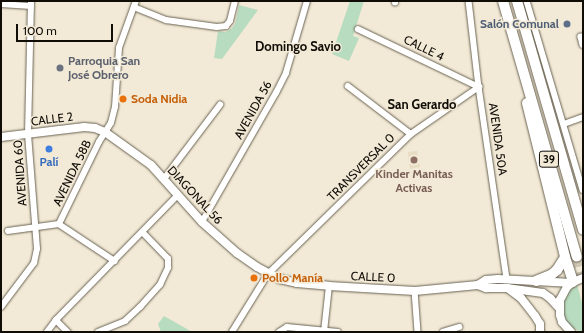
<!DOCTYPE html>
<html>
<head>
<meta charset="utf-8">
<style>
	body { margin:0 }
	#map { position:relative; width:584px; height:333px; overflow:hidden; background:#f2e9d6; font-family:Cabin,sans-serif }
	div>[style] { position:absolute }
	.built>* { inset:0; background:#e8dcc2 }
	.green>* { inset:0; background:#b8dcbf }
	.highway-tunnel>* { height:10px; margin-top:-5px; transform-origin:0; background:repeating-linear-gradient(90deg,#d0c8b7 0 10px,transparent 0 15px) }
	.roads { filter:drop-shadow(0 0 1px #696251) drop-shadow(0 0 1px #696251) }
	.street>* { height:5.5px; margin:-2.75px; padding:0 2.75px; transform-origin:2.75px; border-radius:2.75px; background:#fff }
	.secondary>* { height:8px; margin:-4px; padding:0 4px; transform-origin:4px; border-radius:4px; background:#fff }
	.highway>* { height:10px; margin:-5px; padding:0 5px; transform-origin:5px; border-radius:5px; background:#fff }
	.dots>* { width:11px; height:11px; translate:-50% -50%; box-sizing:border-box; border:2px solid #f2e9d6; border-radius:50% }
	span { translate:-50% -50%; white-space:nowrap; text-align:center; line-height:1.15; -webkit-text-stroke:3px #f2e9d6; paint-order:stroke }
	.shield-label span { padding:1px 3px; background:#f2e9d6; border:1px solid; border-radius:3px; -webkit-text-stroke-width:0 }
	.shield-label { font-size:11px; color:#100d07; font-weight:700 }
	.service-label { font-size:12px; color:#4e5e75; font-weight:700 }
	.right { translate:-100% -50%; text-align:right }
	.street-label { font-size:12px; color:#100d07 }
	.worship-label { font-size:12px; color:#5b616d; font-weight:700 }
	.left { translate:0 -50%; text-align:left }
	.food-label { font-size:12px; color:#c56008; font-weight:700 }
	.shop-label { font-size:12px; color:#366cbe; font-weight:700 }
	.education-label { font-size:12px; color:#785e54; font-weight:700 }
	.neighbourhood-label { font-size:13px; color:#100d07; font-weight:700 }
	.frame { position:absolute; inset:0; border:2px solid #100d07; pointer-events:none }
	.scale { position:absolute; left:16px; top:24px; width:97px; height:18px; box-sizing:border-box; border:2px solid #100d07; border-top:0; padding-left:5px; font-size:12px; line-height:14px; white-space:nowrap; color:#100d07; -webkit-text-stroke:3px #f2e9d6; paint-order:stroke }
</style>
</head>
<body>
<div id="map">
	<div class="built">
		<div style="clip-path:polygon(417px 151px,420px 167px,410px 169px,408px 152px)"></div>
	</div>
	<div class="green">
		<div style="clip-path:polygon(350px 1px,364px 1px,353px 36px,359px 38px,349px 61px,332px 54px)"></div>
		<div style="clip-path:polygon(239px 5px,258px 10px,222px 59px,214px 58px,218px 31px,225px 32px,231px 29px,235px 24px)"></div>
		<div style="clip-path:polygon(577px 284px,583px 307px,583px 332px,572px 328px,564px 318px,563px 300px,569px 289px)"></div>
		<div style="clip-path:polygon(164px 316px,187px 329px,191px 332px,161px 332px,158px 324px)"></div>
	</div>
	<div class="highway-tunnel">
		<div style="left:577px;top:257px;width:24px;rotate:75deg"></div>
	</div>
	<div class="roads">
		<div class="street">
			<div style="left:469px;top:1px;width:87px;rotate:83.4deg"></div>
			<div style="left:479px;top:87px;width:195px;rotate:81.7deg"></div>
			<div style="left:527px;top:1px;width:197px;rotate:73.5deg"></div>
			<div style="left:395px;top:3px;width:2px;rotate:-90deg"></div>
			<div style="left:1px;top:4px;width:30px;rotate:4deg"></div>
			<div style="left:134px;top:7px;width:35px;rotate:22deg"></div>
			<div style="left:166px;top:20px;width:51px;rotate:7.8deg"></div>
			<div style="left:217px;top:27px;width:9px;rotate:-6deg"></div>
			<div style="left:226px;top:26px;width:6px;rotate:-51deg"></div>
			<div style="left:230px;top:21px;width:21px;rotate:-76deg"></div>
			<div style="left:358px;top:29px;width:134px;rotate:25.6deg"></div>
			<div style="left:583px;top:37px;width:2px;rotate:180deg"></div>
			<div style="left:581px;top:37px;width:8px;rotate:76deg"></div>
			<div style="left:348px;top:86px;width:79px;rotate:37.3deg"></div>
			<div style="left:564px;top:124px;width:20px;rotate:-20deg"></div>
			<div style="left:164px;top:179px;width:93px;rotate:-52.9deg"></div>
			<div style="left:202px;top:222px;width:149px;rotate:-60.2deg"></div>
			<div style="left:276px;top:93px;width:22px;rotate:-63deg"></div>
			<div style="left:286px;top:73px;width:75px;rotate:-73.7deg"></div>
			<div style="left:59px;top:224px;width:91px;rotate:-64deg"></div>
			<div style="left:99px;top:142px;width:22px;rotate:-58deg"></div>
			<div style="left:111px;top:123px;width:16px;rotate:-76deg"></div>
			<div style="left:115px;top:107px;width:59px;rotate:-86.1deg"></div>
			<div style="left:119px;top:48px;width:50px;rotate:-70.1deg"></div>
			<div style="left:8px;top:231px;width:51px;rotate:-7.8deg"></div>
			<div style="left:59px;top:224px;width:67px;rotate:33.5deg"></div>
			<div style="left:415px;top:291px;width:41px;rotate:85.8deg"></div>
			<div style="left:1px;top:307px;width:55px;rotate:-53.1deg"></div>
			<div style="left:34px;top:263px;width:14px;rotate:-78deg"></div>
			<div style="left:37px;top:249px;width:115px;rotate:-94.5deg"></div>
			<div style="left:28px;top:134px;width:133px;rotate:-88.7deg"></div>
			<div style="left:56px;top:320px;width:17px;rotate:45deg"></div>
			<div style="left:47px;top:332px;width:15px;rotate:-53deg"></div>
			<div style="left:56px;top:320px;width:173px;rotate:-45.7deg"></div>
			<div style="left:98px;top:332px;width:29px;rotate:-22deg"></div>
			<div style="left:125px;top:321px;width:21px;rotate:-43deg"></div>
			<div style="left:140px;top:307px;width:30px;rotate:-48deg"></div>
			<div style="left:160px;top:285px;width:19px;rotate:-65deg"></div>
			<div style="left:168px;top:268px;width:9px;rotate:-90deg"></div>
			<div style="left:168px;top:259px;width:36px;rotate:-134deg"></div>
			<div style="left:232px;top:332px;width:68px;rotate:-58.2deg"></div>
			<div style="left:268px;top:274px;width:200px;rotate:-44.4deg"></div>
			<div style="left:411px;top:134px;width:83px;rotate:-34.7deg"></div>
			<div style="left:279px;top:332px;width:9px;rotate:-32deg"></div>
			<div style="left:287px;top:327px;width:51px;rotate:5.6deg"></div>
			<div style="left:324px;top:332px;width:46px;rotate:-83.8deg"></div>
			<div style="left:443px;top:332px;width:17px;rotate:-17deg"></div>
		</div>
		<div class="secondary">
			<div style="left:1px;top:137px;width:84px;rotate:-6.9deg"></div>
			<div style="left:84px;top:127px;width:11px;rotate:5deg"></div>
			<div style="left:95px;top:128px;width:11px;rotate:22deg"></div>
			<div style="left:105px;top:132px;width:57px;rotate:35.7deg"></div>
			<div style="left:151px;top:165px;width:76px;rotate:48.2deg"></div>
			<div style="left:202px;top:222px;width:47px;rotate:41.5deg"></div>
			<div style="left:237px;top:253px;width:24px;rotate:35deg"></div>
			<div style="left:257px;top:267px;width:26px;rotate:28deg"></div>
			<div style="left:280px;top:279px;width:17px;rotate:13deg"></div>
			<div style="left:297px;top:283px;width:32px;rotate:5deg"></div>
			<div style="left:329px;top:286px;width:86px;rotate:3.3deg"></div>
			<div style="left:415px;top:291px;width:63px;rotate:-5.4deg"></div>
			<div style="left:478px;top:285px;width:9px;rotate:21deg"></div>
			<div style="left:486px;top:288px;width:21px"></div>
			<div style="left:507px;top:288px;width:36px;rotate:8deg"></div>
			<div style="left:543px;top:293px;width:9px;rotate:36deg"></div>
			<div style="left:550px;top:298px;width:13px;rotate:48deg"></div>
			<div style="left:478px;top:285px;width:9px;rotate:-32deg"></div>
			<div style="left:486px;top:280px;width:12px;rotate:-5deg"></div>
			<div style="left:498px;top:279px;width:74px;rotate:3.1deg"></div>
			<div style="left:509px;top:289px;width:15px;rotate:37deg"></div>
			<div style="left:521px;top:298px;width:23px;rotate:52deg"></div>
			<div style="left:535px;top:316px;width:9px;rotate:58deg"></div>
			<div style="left:540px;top:324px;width:8px;rotate:90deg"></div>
			<div style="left:571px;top:332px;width:13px;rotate:-132deg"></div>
			<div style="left:562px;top:322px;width:7px;rotate:-106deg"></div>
			<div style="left:560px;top:315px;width:15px;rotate:-90deg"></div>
			<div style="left:560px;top:300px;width:15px;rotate:-62deg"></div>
			<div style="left:567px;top:287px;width:8px;rotate:-40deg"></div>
			<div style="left:573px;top:282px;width:11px;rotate:-22deg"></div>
		</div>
		<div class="highway">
			<div style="left:503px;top:1px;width:266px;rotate:73.9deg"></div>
			<div style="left:517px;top:1px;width:238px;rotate:73.9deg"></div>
			<div style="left:527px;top:103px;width:159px;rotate:76.1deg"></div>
			<div style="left:565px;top:257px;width:26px;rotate:72deg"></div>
			<div style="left:536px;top:281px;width:16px;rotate:-22deg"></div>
			<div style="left:551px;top:275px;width:8px;rotate:-40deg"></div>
			<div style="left:557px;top:270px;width:15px;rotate:-58deg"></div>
		</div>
	</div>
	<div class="dots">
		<div style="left:567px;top:24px;background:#5c6f8a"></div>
		<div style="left:60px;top:68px;background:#6b7280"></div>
		<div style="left:123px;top:99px;background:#e8710a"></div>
		<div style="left:49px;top:149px;background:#3f7fe0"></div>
		<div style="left:414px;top:160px;background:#8d6e63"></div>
		<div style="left:254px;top:278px;background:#e8710a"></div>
	</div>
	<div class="shield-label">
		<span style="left:549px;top:159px">39</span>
	</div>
	<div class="service-label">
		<span class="right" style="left:559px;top:24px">Salón Comunal</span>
	</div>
	<div class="street-label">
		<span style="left:424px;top:48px;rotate:26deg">CALLE 4</span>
		<span style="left:253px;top:110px;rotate:-61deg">AVENIDA 56</span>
		<span style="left:52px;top:119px;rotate:-7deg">CALLE 2</span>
		<span style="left:498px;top:139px;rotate:82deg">AVENIDA 50A</span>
		<span style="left:361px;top:167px;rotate:-45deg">TRANSVERSAL 0</span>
		<span style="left:20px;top:173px;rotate:-94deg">AVENIDA 60</span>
		<span style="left:72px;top:173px;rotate:-64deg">AVENIDA 58B</span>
		<span style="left:195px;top:195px;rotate:47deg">DIAGONAL 56</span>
		<span style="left:373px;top:277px;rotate:3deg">CALLE 0</span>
	</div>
	<div class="worship-label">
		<span class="left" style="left:68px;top:68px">Parroquia San<br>José Obrero</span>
	</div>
	<div class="food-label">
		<span class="left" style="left:131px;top:99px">Soda Nidia</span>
		<span class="left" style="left:262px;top:278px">Pollo Manía</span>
	</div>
	<div class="shop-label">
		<span style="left:49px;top:162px">Palí</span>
	</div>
	<div class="education-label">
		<span style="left:414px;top:181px">Kinder Manitas<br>Activas</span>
	</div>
	<div class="neighbourhood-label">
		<span style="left:298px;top:46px">Domingo Savio</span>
		<span style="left:422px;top:104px">San Gerardo</span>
	</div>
	<div class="frame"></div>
	<div class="scale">100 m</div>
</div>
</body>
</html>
